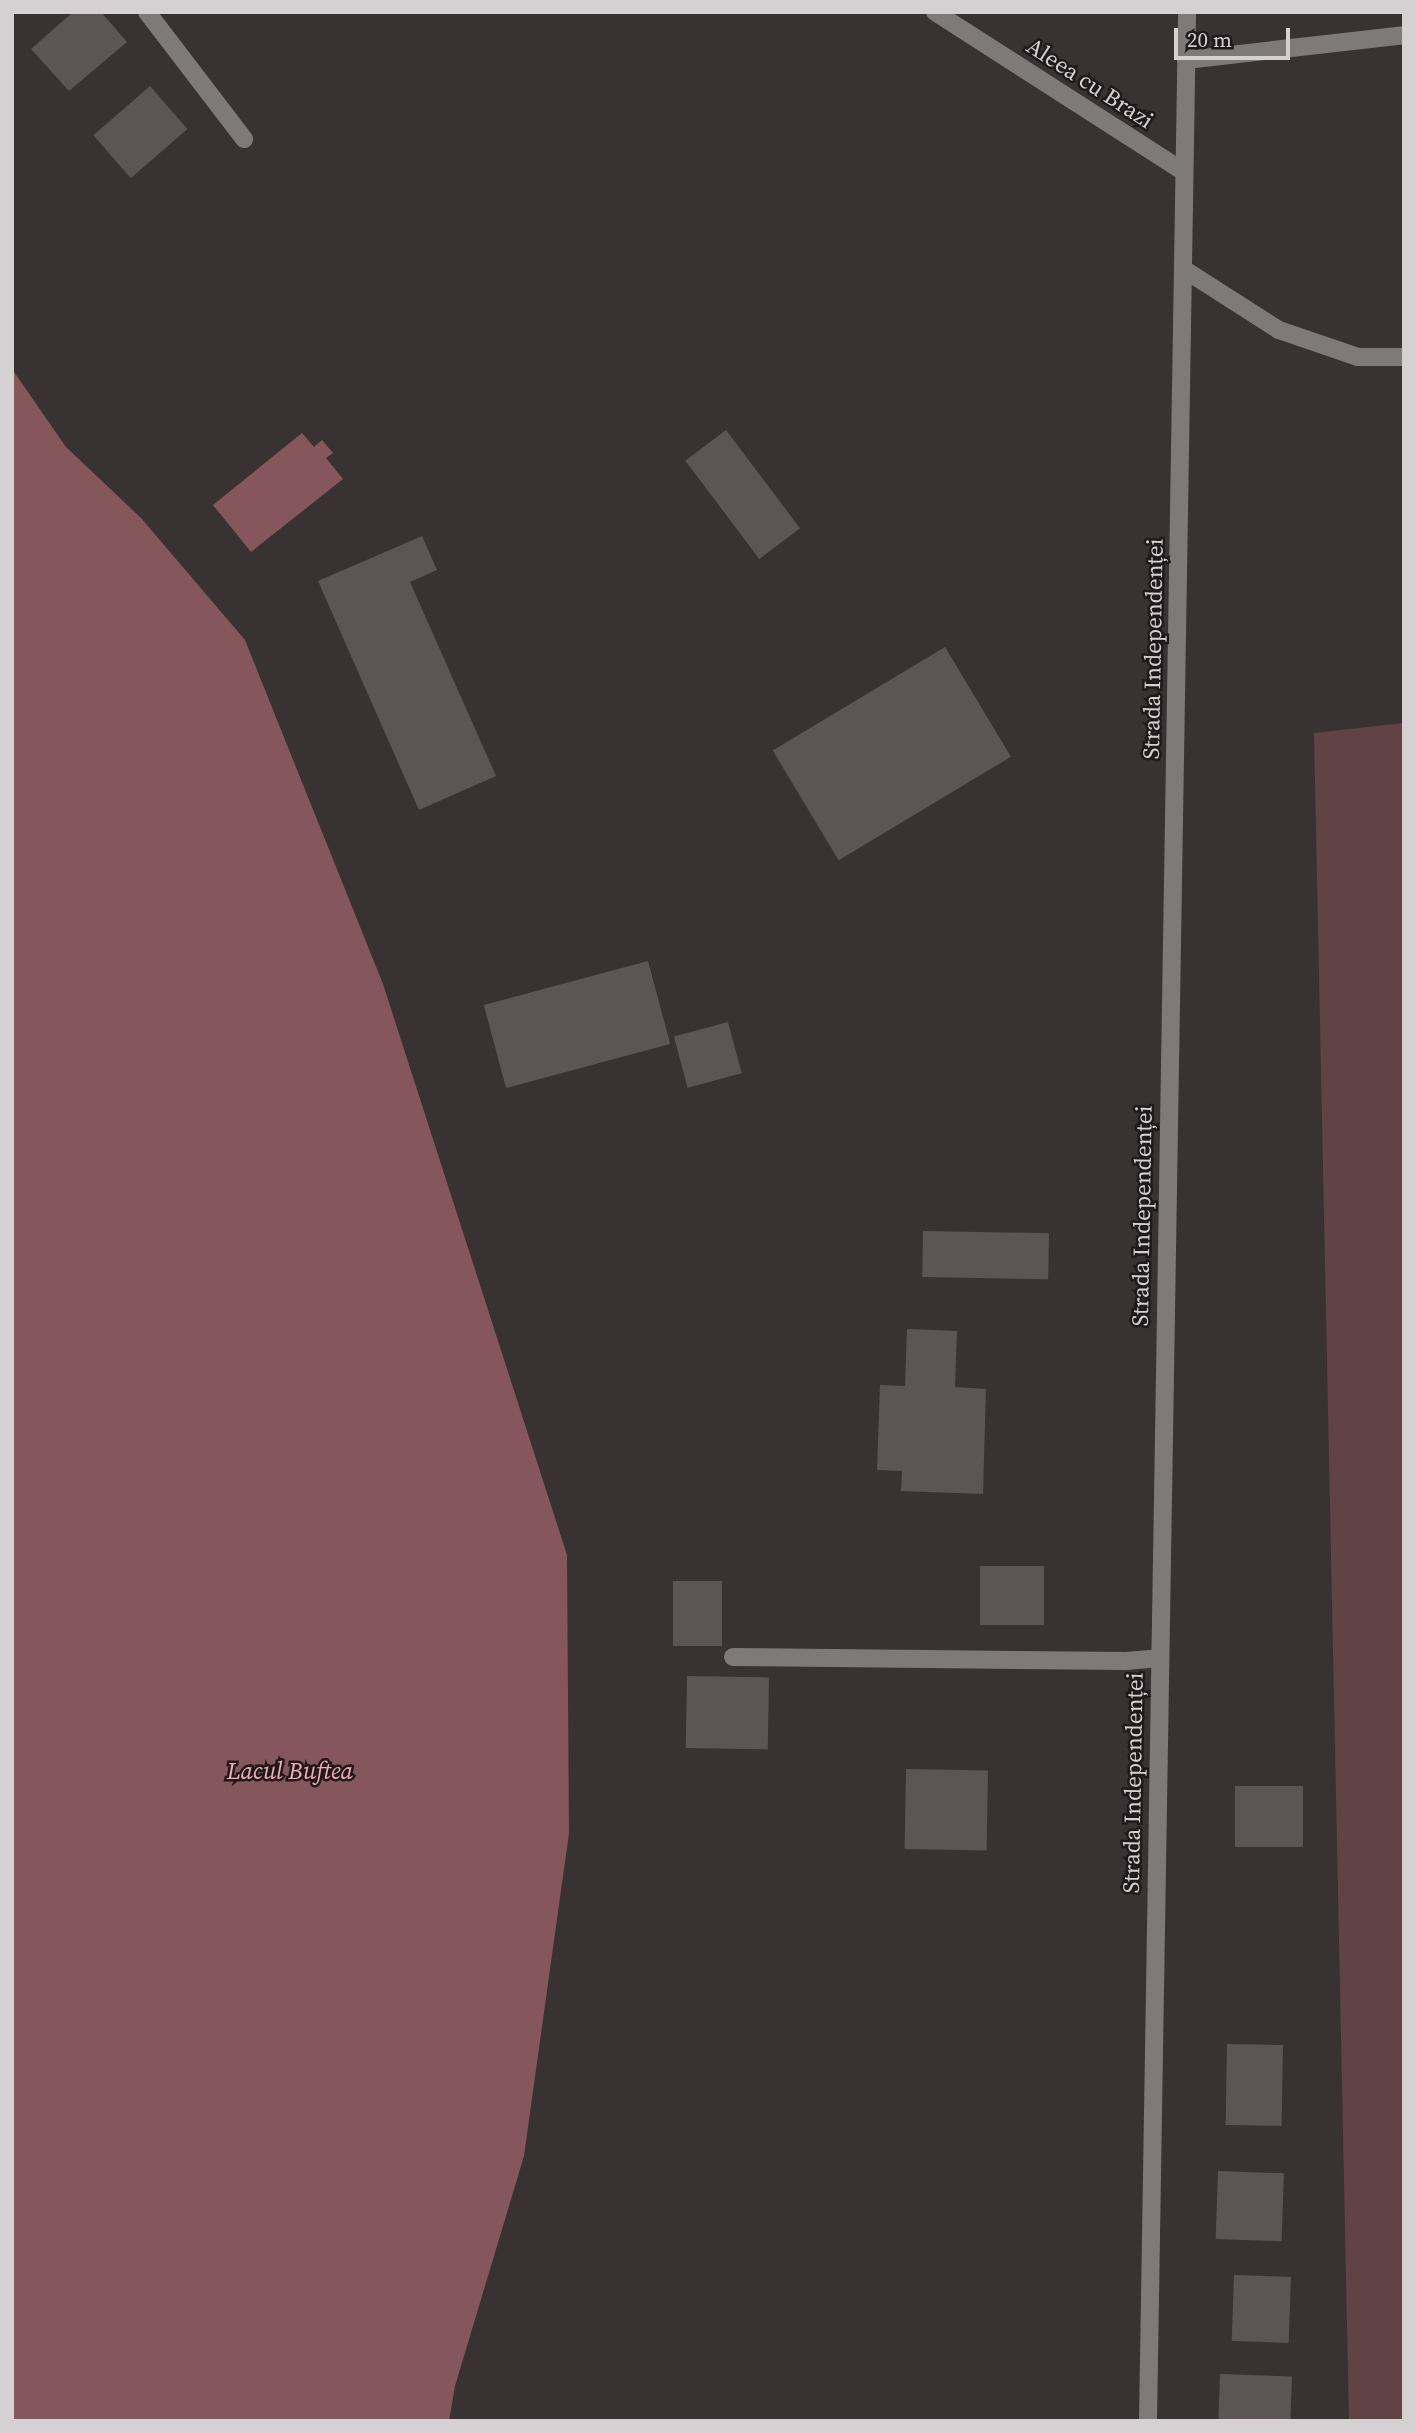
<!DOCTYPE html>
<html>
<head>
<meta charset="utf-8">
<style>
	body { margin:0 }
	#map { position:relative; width:1416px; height:2433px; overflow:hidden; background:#393232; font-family:"Source Serif 4",serif }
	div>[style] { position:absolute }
	.green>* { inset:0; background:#614346 }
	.water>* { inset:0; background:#85565b }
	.building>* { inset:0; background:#5d5555; transform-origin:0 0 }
	.minor>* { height:18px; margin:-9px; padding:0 9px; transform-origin:9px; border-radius:9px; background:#7e7a7a }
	span { translate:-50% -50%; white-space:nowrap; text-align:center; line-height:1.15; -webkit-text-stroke:5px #1e1a1b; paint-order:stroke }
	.street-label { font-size:23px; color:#d5d0d1 }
	.water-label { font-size:24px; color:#f9abb2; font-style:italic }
	.frame { position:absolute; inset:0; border:14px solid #d5d0d1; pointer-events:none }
	.scale { position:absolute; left:1174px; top:28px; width:116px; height:32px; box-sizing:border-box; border:4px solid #d5d0d1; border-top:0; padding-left:9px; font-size:21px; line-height:24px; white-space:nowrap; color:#d5d0d1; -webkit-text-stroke:5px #1e1a1b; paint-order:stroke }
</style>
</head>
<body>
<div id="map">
	<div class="green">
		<div style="clip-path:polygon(1404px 723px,1404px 2421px,1349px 2421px,1314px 733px)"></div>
	</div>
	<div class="water">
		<div style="clip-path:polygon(12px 369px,66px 447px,141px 518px,245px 640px,383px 984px,567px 1555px,569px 1833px,524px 2156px,455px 2386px,449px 2421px,12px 2421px)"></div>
		<div style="clip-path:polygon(302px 433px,314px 447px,322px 440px,333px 453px,326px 458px,343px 479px,251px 552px,213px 505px)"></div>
	</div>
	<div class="building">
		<div style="clip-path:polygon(73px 12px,101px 12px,127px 42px,69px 91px,31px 49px)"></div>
		<div style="left:150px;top:86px;width:57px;height:75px;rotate:49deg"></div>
		<div style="left:726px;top:430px;width:123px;height:51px;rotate:53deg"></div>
		<div style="clip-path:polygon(422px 536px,437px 570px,410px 582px,496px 776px,419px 810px,318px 581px)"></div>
		<div style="left:945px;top:647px;width:128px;height:201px;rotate:59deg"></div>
		<div style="left:648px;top:961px;width:86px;height:170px;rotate:75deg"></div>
		<div style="left:728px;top:1022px;width:53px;height:56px;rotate:75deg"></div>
		<div style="left:923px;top:1231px;width:126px;height:46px;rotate:1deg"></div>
		<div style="clip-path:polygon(907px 1329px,957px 1331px,955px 1387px,986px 1389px,983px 1494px,901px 1491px,902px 1471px,877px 1470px,880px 1385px,905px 1386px)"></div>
		<div style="left:980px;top:1566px;width:64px;height:59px"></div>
		<div style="left:673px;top:1581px;width:49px;height:65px"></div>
		<div style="left:687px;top:1676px;width:82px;height:72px;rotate:1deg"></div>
		<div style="left:906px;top:1769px;width:82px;height:80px;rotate:1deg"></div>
		<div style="left:1235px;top:1786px;width:68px;height:61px"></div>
		<div style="left:1227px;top:2044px;width:56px;height:81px;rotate:1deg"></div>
		<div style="left:1218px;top:2171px;width:66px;height:68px;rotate:2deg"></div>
		<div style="left:1234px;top:2275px;width:57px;height:66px;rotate:2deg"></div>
		<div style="left:1220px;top:2374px;width:72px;height:47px;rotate:2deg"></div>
	</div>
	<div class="minor">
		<div style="left:147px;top:12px;width:160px;rotate:52.6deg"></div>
		<div style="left:935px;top:12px;width:296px;rotate:32.7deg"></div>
		<div style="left:1186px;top:60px;width:219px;rotate:-6.5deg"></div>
		<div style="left:1185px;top:270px;width:112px;rotate:32.6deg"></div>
		<div style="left:1279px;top:330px;width:83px;rotate:18.9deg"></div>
		<div style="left:1358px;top:357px;width:46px"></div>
		<div style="left:733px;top:1657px;width:393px;rotate:0.6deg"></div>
		<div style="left:1126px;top:1661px;width:33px;rotate:-5deg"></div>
		<div style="left:1148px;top:2421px;width:2409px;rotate:-89.07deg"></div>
	</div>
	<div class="street-label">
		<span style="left:1090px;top:83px;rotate:33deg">Aleea cu Brazi</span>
		<span style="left:1153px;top:649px;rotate:-89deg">Strada Independenței</span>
		<span style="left:1142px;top:1216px;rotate:-89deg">Strada Independenței</span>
		<span style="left:1133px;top:1783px;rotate:-89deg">Strada Independenței</span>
	</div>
	<div class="water-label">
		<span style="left:290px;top:1771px">Lacul Buftea</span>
	</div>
	<div class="frame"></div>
	<div class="scale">20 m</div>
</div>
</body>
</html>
